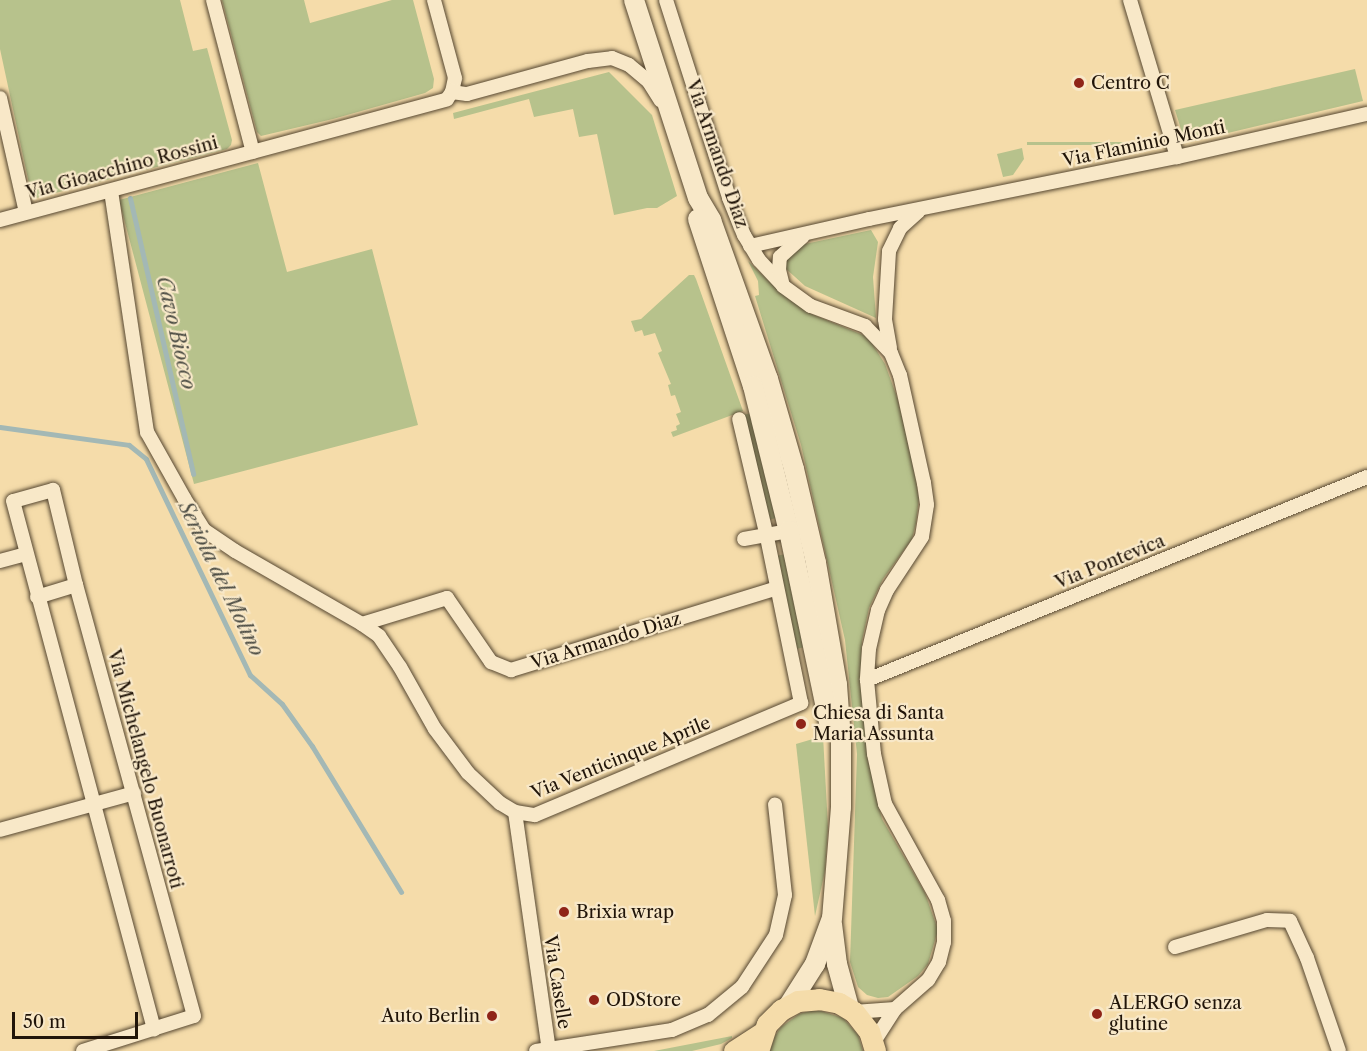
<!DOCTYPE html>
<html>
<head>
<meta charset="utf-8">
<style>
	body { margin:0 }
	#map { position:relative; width:1367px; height:1051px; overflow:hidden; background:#f5dcaa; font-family:"Libre Caslon Text",serif }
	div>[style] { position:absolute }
	.green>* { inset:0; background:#b7c28c; transform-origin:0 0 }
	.stream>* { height:5px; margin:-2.5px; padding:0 2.5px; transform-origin:2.5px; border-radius:2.5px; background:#a3b8b5 }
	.roads { filter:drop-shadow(0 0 2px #564731) drop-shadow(0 0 2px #564731) }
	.minor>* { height:14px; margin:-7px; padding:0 7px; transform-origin:7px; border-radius:7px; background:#f8e8c8 }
	.secondary>* { height:20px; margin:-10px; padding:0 10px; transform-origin:10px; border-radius:10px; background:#f8e8c8 }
	.primary>* { height:21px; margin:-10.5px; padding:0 10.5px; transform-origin:10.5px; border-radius:10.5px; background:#f5dcaa }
	.dots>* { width:16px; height:16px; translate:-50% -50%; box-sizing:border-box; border:3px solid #f8e8c8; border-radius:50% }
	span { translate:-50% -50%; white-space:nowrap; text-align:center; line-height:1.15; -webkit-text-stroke:4.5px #f8e8c8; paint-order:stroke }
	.poi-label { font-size:18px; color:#211509 }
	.left { translate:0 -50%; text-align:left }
	.right { translate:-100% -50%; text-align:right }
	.street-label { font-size:18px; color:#211509 }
	.water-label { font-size:20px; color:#4e4e45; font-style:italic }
	.scale { position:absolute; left:12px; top:1012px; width:126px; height:27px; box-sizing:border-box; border:3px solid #211509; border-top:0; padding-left:8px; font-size:18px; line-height:21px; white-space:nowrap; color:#211509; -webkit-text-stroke:4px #f8e8c8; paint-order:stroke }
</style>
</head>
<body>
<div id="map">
	<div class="green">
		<div style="clip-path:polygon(0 0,180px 0,193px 51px,207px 48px,232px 140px,231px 145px,227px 149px,36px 198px,31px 193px,0 49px)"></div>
		<div style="clip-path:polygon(222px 0,304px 0,310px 23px,392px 0,413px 0,434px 79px,433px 88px,425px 93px,333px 119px,261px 136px,257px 132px)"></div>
		<div style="clip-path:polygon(1355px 69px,1363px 101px,1190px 142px,1184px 139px,1175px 110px)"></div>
		<div style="clip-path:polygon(609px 72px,652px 115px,677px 196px,657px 208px,647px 208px,614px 215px,597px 134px,579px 137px,573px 109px,534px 117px,529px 99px,454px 119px,453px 113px)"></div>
		<div style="left:1158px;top:142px;width:3px;height:131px;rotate:90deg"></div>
		<div style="clip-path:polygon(1022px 148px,1024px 159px,1013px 175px,1003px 177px,997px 154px)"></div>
		<div style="clip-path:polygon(258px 163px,287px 272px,372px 249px,418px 425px,194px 484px,119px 200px)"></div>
		<div style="clip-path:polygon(871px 230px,878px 242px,873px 277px,876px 318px,805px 286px,784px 267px,784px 257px,800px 245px)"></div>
		<div style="clip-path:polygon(748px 261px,782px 294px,809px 313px,868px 337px,885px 364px,898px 400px,912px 460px,919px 498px,916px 523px,912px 539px,883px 579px,869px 608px,862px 641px,860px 683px,876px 796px,882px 819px,925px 893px,938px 930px,928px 964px,918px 976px,888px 997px,878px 998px,867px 995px,858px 987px,850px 962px,857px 754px,845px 640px,801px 445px,755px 296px,759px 295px,758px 281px)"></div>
		<div style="clip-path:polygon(689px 275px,694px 275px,696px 279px,743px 411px,673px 437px,671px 432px,677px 430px,676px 426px,680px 424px,676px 414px,681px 412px,675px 395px,671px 396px,668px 385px,671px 384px,658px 353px,662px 351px,655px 333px,644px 336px,642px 330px,635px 332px,631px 321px,641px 319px)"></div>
		<div style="left:751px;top:413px;width:108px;height:11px;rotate:76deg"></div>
		<div style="left:786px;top:554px;width:95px;height:9px;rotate:79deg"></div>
		<div style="clip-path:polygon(823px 736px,828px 827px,825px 871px,815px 916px,796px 744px)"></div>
		<div style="clip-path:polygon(810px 1011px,821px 1011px,843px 1018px,858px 1035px,863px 1051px,770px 1051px,775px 1036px,781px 1027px,799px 1014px)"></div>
		<div style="clip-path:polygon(732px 1036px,732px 1038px,721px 1044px,692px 1051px,654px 1051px)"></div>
	</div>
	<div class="stream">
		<div style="left:130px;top:198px;width:283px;rotate:77.1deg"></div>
		<div style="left:0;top:427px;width:130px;rotate:7.9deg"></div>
		<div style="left:129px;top:445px;width:22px;rotate:39deg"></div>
		<div style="left:146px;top:459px;width:240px;rotate:64.3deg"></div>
		<div style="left:250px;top:675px;width:43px;rotate:42.2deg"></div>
		<div style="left:282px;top:704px;width:52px;rotate:54.5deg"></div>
		<div style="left:312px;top:746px;width:171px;rotate:58.6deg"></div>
	</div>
	<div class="roads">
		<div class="minor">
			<div style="left:213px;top:0;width:157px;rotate:75.3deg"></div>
			<div style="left:666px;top:0;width:208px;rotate:72.3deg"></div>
			<div style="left:729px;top:198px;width:40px;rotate:68deg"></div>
			<div style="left:744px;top:235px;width:29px;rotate:59deg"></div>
			<div style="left:759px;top:260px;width:35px;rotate:47deg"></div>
			<div style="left:783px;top:286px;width:34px;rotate:36deg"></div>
			<div style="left:811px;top:306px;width:58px;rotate:20.3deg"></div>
			<div style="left:865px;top:326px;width:37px;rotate:46deg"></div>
			<div style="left:891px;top:353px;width:24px;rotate:68deg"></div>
			<div style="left:900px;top:375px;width:111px;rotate:77.5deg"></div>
			<div style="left:924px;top:483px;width:22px;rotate:82deg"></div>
			<div style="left:927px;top:505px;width:32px;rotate:99deg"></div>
			<div style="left:922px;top:537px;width:64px;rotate:123.4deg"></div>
			<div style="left:887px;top:590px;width:22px;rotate:114deg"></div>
			<div style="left:878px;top:610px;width:40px;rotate:103deg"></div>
			<div style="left:869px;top:649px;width:31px;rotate:94deg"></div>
			<div style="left:867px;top:680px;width:74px;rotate:84.6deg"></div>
			<div style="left:874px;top:754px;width:51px;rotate:77.6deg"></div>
			<div style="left:885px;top:804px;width:110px;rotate:61.1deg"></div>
			<div style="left:938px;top:900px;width:22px;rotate:74deg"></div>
			<div style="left:944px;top:921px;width:21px;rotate:90deg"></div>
			<div style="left:944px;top:942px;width:21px;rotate:104deg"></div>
			<div style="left:939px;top:962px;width:21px;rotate:121deg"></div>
			<div style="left:928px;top:980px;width:44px;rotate:138.7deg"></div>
			<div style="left:895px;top:1009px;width:40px;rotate:122.9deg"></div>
			<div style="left:1130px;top:0;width:164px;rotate:73.3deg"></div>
			<div style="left:452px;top:92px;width:15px;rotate:8deg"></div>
			<div style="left:467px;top:94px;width:125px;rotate:-15.3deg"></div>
			<div style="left:588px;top:61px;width:24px;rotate:-7deg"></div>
			<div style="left:612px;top:58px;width:18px;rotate:22deg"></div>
			<div style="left:629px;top:65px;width:26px;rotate:40deg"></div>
			<div style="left:649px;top:82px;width:22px;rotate:58deg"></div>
			<div style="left:0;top:98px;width:117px;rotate:77.2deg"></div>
			<div style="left:111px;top:191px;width:244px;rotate:81.5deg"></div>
			<div style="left:147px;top:432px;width:76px;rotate:60.7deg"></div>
			<div style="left:184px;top:498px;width:38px;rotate:58deg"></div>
			<div style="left:204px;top:530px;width:37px;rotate:34deg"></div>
			<div style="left:235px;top:551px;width:146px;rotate:29.9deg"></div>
			<div style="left:362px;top:624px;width:21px;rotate:35deg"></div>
			<div style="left:379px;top:636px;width:37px;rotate:56deg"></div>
			<div style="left:400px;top:667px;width:71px;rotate:60.6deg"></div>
			<div style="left:435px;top:729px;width:55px;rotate:53.1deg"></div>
			<div style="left:468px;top:773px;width:44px;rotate:43.2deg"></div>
			<div style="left:500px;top:803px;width:17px;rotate:31deg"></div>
			<div style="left:515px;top:812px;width:20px;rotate:9deg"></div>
			<div style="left:535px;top:815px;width:289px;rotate:-22.8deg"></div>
			<div style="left:801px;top:703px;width:169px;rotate:-101.6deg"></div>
			<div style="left:767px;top:537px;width:121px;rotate:-103.3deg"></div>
			<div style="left:0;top:220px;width:463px;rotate:-15.1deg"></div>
			<div style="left:447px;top:99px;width:9px;rotate:-54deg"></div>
			<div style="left:452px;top:92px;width:14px;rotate:-78deg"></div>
			<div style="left:455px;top:78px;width:81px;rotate:-105.1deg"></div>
			<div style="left:750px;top:246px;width:122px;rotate:-12.8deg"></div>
			<div style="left:869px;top:219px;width:314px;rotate:-11.4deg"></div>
			<div style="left:1177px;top:157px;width:195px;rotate:-12.8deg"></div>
			<div style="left:783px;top:286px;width:16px;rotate:-104deg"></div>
			<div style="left:779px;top:270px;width:13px;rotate:-86deg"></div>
			<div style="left:780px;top:257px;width:31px;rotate:-42deg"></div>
			<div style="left:890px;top:348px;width:29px;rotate:-100deg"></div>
			<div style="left:885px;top:319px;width:68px;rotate:-86.6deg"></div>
			<div style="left:889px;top:251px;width:25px;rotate:-64deg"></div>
			<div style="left:900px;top:228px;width:25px;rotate:-42deg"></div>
			<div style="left:744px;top:539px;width:46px;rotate:-10.1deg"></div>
			<div style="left:0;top:561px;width:27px;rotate:-15deg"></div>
			<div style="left:37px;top:597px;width:41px;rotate:-17.1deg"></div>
			<div style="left:362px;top:624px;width:89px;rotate:-17deg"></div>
			<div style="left:447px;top:598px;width:78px;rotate:55.5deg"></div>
			<div style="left:491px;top:662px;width:22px;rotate:22deg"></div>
			<div style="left:511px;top:670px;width:278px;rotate:-17.1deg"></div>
			<div style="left:867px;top:680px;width:540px;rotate:-22.1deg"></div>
			<div style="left:515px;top:812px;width:241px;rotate:81.9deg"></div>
			<div style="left:0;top:830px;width:139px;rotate:-15.4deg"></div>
			<div style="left:1175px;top:947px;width:96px;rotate:-16.4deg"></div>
			<div style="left:1267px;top:920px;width:23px;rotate:2deg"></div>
			<div style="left:1290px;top:921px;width:41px;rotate:65.3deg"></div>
			<div style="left:1307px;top:958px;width:98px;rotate:71deg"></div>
			<div style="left:854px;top:1012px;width:41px;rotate:-4.2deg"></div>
			<div style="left:83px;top:1051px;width:116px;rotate:-17.5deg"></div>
			<div style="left:194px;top:1016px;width:447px;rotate:-105.3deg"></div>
			<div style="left:76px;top:585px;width:98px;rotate:-103.6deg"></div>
			<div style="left:53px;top:490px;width:41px;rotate:164.6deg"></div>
			<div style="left:13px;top:501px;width:547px;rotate:75.05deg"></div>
			<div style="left:536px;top:1051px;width:138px;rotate:-8.8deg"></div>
			<div style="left:672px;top:1030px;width:39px;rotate:-23deg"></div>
			<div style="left:708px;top:1015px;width:44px;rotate:-39.5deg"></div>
			<div style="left:742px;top:987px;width:62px;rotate:-56.8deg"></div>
			<div style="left:776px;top:935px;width:41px;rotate:-77.3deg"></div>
			<div style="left:785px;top:895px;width:91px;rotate:-96.3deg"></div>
		</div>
		<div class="secondary">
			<div style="left:634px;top:0;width:208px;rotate:72.1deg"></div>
			<div style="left:698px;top:198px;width:26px;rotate:59deg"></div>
			<div style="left:711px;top:220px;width:169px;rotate:70.3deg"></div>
			<div style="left:768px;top:379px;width:94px;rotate:73.9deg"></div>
			<div style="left:794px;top:469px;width:97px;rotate:76.8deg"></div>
			<div style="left:816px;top:563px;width:124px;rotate:80.2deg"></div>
			<div style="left:837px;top:685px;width:54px;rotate:85.8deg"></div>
			<div style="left:841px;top:739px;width:68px;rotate:90deg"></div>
			<div style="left:841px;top:807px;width:111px;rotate:94.6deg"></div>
			<div style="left:832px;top:918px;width:49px;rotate:110.3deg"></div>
			<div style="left:815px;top:964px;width:49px;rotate:122.4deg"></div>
			<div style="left:698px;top:219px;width:176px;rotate:71.8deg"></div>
			<div style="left:753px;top:386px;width:149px;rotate:76.1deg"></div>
			<div style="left:789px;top:531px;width:200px;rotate:78.2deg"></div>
			<div style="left:832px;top:924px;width:40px;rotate:82.9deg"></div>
			<div style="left:837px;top:964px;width:46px;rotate:74.7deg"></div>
		</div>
		<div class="primary">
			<div style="left:734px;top:1051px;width:35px;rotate:-33deg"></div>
			<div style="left:758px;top:1051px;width:28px;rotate:-72deg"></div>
			<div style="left:767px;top:1024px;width:20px;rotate:-45deg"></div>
			<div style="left:781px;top:1010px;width:19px;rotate:-28deg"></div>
			<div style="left:798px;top:1001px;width:21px;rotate:-5deg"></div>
			<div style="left:819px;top:999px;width:20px;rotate:11deg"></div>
			<div style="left:839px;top:1003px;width:17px;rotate:31deg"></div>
			<div style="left:854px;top:1012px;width:24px;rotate:52deg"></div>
			<div style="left:869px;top:1031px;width:21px;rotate:73deg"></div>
		</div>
	</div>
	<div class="dots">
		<div style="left:1079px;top:83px;background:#8f2418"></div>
		<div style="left:801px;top:724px;background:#8f2418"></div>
		<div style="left:564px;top:912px;background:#8f2418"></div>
		<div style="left:594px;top:1000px;background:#8f2418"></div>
		<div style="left:1097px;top:1014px;background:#8f2418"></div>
		<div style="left:492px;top:1016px;background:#8f2418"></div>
	</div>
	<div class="poi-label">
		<span class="left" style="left:1091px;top:83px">Centro C</span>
		<span class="left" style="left:813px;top:724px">Chiesa di Santa<br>Maria Assunta</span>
		<span class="left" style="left:576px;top:912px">Brixia wrap</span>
		<span class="left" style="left:606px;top:1000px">ODStore</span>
		<span class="left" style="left:1109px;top:1014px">ALERGO senza<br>glutine</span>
		<span class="right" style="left:480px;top:1016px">Auto Berlin</span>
	</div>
	<div class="street-label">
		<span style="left:1144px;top:144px;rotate:-12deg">Via Flaminio Monti</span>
		<span style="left:717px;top:154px;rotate:71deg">Via Armando Diaz</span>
		<span style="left:122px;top:168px;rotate:-15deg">Via Gioacchino Rossini</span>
		<span style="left:1110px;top:562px;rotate:-22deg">Via Pontevica</span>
		<span style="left:606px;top:641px;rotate:-17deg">Via Armando Diaz</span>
		<span style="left:621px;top:758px;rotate:-22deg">Via Venticinque Aprile</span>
		<span style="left:145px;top:769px;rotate:75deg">Via Michelangelo Buonarroti</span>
		<span style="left:557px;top:982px;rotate:81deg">Via Caselle</span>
	</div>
	<div class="water-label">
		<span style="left:176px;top:333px;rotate:77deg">Cavo Biocco</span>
		<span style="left:221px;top:579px;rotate:64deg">Seriola del Molino</span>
	</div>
	<div class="scale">50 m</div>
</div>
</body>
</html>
